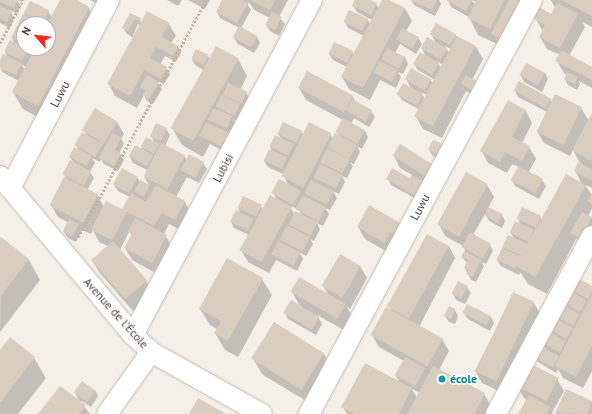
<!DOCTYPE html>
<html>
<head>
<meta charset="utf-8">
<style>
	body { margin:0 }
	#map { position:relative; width:592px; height:414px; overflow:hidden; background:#f4efe7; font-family:"PT Sans",sans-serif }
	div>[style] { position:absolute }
	.shadow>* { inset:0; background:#0003 }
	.building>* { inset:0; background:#d9cdbf; transform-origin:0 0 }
	.path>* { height:2.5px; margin-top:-1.25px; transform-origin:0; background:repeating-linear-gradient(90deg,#c2b19a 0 2px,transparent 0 4px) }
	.roads { filter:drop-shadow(0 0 1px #c3b9ac) drop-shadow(0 0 1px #c3b9ac) }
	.minor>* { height:20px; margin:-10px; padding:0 10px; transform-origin:10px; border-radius:10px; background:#fff }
	.dots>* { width:11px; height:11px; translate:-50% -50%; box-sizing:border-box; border:2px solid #fff; border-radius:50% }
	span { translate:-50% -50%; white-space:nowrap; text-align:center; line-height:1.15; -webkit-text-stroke:3.5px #fff; paint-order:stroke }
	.street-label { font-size:12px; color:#473f36 }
	.culture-label { font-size:12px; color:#0d838f; font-weight:700 }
	.left { translate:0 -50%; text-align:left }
	.north { position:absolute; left:16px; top:16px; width:40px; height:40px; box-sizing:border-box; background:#fff; border:1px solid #b5b2af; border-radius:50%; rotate:298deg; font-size:11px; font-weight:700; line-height:16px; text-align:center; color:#473f36 }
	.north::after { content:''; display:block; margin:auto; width:14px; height:18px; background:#fd2715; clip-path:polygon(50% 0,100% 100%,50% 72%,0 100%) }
</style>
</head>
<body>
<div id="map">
	<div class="shadow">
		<div style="clip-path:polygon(0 0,23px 0,22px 2px,17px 0,21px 6px,17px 14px,10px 10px,14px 18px,10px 28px,0 23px)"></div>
		<div style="clip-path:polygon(evenodd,61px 0,75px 0,88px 7px,98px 24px,47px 122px,23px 109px,13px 92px,19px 81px,2px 72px,0 62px,8px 58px,5px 52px,15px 44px,12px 38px,30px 3px,48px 11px,52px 18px,61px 0,24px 24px,48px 24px,48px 48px,24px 48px,24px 24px,61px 0,28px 50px,34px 53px,32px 57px,28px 50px,61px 0,21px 64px,26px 67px,25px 70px,21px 64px)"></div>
		<div style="clip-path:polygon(90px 0,97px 0,96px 3px)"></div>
		<div style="clip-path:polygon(167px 0,182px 0,178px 6px)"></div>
		<div style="clip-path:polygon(188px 0,210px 0,205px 9px)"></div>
		<div style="clip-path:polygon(223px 0,288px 0,279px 17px,285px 24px,279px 36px,270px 31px,266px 25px,270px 18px,254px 10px,249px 2px,248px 5px,251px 10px,241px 28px,257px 37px,260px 43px,254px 53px,238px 44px,234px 38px,239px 28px,220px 18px,217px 12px)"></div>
		<div style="clip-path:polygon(356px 0,368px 0,376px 4px,379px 8px,383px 0,387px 0,405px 9px,412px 21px,406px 31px,418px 38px,422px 44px,416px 54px,400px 44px,395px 53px,405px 57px,408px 64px,403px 74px,398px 72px,401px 77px,396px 88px,380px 80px,370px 100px,349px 89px,342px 77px,347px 67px,333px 60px,329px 54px,352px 52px,354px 55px,364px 36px,348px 28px,345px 22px,368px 20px,370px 24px,372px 20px,357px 12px,353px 6px)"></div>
		<div style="clip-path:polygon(411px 0,439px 0,441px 4px,435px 16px,414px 5px)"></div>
		<div style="clip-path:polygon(448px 0,472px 0,475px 6px,477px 2px,472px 0,535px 0,499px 45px,478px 35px,469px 17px,451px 7px)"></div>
		<div style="clip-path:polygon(551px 0,592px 0,592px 27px,582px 22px,585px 27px,569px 56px,592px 68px,592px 88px,579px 81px,580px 84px,577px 90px,568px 85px,565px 79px,567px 75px,564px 73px,557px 61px,560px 55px,547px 49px,540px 37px,543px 31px,535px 18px,552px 15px,555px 8px)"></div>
		<div style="clip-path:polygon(evenodd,131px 14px,142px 22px,169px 24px,176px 36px,171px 43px,178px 47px,181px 53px,176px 62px,165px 56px,160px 65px,166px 68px,170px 74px,164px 84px,157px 81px,162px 89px,153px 104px,147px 101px,144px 95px,137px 108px,115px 96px,109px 84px,134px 38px,127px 34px,123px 28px,131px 14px,138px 24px,140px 25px,134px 36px,133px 35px,138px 24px)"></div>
		<div style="clip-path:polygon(evenodd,431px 34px,455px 34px,457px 37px,476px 47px,483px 59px,472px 80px,477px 97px,466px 91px,442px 138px,423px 129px,416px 117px,420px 110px,402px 100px,398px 94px,411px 88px,406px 79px,430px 79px,433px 84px,435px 80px,418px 70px,414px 64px,427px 58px,422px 49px,436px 43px,431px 34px,445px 46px,451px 49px,449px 53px,445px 46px,431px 34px,437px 61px,443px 65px,441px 68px,437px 61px,431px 34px,421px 92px,427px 95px,425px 99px,421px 92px)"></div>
		<div style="clip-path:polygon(208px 56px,210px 59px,238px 59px,247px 76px,240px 90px,246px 93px,250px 99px,237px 122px,233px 119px,235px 123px,225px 152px,210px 144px,203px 157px,182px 145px,172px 128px,204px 70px,195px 65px,192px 59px)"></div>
		<div style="clip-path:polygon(527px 64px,545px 73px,548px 79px,542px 92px,524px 82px,521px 76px)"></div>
		<div style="clip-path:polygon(evenodd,299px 88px,352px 96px,356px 102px,371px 111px,375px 117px,369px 127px,354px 118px,351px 124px,365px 131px,368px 137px,362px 149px,357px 146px,360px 152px,354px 164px,350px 162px,353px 166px,347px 178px,342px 176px,345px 182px,339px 194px,333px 191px,337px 198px,330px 210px,325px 208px,329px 214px,323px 226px,317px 223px,320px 229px,314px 241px,310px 239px,313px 244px,306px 256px,299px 252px,303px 259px,297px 271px,276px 260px,269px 273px,248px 262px,241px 250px,249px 235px,234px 228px,231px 222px,241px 214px,238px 208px,261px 206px,263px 210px,277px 200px,273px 193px,288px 185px,283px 174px,268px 167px,264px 161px,273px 152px,270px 147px,282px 140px,278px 134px,301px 131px,303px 135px,330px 134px,333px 139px,340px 137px,337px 132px,343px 120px,306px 100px,299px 88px,290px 206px,298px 209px,301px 214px,294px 214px,290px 206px)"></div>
		<div style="clip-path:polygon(515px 91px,550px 99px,552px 102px,581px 108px,589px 121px,592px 115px,592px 188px,585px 185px,592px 195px,592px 208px,588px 216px,592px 218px,592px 232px,585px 244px,576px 239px,547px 294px,528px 284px,520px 272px,519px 275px,501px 266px,497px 260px,509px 236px,514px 239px,511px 233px,521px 225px,518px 219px,540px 217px,542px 221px,582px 184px,575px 171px,581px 165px,573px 150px,570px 156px,544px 143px,537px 131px,547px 112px,518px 97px)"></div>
		<div style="clip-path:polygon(508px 102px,526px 111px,532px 123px,522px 143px,529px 147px,536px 159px,528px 173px,542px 180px,546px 186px,539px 199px,515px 186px,512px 180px,519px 167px,512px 164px,507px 173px,488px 163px,482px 151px)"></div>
		<div style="clip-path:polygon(117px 122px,124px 134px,121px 139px,124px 144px,119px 153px,124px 160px,118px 171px,104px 164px,101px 159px,100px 162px,92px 158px,95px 163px,90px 172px,94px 178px,87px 190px,97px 195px,104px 207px,123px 211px,130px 197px,118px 191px,114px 185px,138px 178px,139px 181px,149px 185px,144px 177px,147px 170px,133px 163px,130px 157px,141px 149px,146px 138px,155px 143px,151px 136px,166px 129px,170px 135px,165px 146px,184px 156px,187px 160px,203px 163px,207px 169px,199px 183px,187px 177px,176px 197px,185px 202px,191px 214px,182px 231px,169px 224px,164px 234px,173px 248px,159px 275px,132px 260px,125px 248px,132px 236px,129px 232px,120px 250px,146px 281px,153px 293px,133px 311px,99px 272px,92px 260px,108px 246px,99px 242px,93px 230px,91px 234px,82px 230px,76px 242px,68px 238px,64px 232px,69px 223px,58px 217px,51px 205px,67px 180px,64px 174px,74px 163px,70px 157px,79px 151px,76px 145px,87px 136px,84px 130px)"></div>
		<div style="clip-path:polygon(429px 150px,446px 151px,442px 160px,433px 156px)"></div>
		<div style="clip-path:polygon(394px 156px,434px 165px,434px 188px,421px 180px,425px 187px,418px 200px,391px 185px,388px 179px,410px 179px,412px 175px,400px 168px)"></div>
		<div style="clip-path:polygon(487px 185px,494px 197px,488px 208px,502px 215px,505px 221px,502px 228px,489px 221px,485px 214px,473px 235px,490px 245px,493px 251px,486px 264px,481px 262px,484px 266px,476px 282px,471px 280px,465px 268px,467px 263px,462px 257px,465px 251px,463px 246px,445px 236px,439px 224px)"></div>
		<div style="clip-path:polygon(369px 206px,408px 236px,391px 254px,365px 239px,358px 227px)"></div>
		<div style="clip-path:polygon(1px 239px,29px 260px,40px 280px,0 332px)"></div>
		<div style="clip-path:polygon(evenodd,449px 246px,455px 258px,419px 327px,442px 339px,449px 351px,439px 370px,484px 394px,494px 411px,492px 414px,347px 414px,343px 407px,400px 383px,396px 376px,404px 361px,379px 347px,372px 335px,392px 312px,389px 306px,449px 246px,412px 389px,420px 393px,417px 398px,412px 389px)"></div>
		<div style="clip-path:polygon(360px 266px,367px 278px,350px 309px,347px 307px,352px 316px,344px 330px,317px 315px,322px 324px,316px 335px,288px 319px,285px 313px,300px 306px,292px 292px,328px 294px,323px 286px)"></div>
		<div style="clip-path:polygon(262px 279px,272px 295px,238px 357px,225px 350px,215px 333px,217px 329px,210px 325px,200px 309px)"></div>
		<div style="clip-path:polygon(467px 287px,471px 293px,465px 304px,456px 300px,453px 293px)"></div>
		<div style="clip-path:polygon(592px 287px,592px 371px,583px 388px,563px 378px,558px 369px,556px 373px,538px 362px,534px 356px,546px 349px,541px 342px,569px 288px)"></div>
		<div style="clip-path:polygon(514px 293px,534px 303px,541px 315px,501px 392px,482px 383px,475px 371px)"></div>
		<div style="clip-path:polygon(468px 306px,491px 317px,494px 323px,490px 331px,468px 319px,464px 313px)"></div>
		<div style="clip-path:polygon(449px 308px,455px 310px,458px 316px,455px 324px,449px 322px,445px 316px)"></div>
		<div style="clip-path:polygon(274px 324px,324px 354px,333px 370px,313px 405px,263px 375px,253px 359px)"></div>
		<div style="clip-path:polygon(0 352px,34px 358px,46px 378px,18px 414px,0 414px)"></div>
		<div style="clip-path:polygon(557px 379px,564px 391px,552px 413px,553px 414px,520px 414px,527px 400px,524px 398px,517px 386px)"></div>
		<div style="clip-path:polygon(95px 390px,98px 396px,91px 407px,82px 401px,81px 403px,90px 414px,39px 414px,80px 402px,75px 393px)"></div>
		<div style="clip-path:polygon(566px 390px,592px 402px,592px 414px,556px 414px)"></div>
	</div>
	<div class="building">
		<div style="clip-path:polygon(0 0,17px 0,14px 8px,0 2px)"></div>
		<div style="clip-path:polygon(60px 0,77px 0,89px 7px,38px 106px,12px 92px,35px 48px,48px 48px,47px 24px)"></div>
		<div style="clip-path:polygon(222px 0,242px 0,248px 3px,237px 23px,216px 12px)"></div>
		<div style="clip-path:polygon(250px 0,275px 0,270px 10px)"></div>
		<div style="clip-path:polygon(355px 0,370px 0,377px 3px,371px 15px,352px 6px)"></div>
		<div style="clip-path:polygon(382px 0,389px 0,405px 8px,363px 88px,341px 77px)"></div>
		<div style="clip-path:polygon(410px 0,437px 0,432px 10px)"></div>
		<div style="clip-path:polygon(446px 0,472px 0,466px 11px)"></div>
		<div style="clip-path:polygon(476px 0,504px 0,490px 29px,468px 18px)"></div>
		<div style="clip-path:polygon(509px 0,522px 0,502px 39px,491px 34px)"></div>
		<div style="clip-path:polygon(561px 0,592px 0,592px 16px)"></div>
		<div style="clip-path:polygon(30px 1px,49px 10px,42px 24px,24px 24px,24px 44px,11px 38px,23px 14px,35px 19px,24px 13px)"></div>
		<div style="clip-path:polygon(557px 3px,578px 14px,560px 48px,539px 37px,545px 25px,533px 18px,539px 7px,551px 14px)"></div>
		<div style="clip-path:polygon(0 6px,12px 11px,7px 22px,0 19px)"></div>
		<div style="left:349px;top:10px;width:21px;height:13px;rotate:25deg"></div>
		<div style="clip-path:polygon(147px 11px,169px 23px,162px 37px,178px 46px,173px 56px,156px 47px,150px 58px,167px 67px,161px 79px,145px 70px,148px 63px,130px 96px,107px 84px)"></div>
		<div style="left:272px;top:12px;width:11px;height:15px;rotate:27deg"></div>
		<div style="clip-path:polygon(130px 13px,141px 18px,140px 21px,135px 19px,128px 31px,122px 28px)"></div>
		<div style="left:436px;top:23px;width:23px;height:13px;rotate:29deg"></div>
		<div style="left:239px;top:26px;width:21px;height:13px;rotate:29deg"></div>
		<div style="left:402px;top:28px;width:19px;height:13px;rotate:28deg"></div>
		<div style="left:457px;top:36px;width:21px;height:91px;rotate:28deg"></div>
		<div style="left:427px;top:37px;width:23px;height:13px;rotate:29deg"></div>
		<div style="left:10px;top:40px;width:20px;height:13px;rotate:27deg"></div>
		<div style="left:334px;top:42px;width:21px;height:13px;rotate:25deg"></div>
		<div style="left:216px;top:46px;width:26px;height:94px;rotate:29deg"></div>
		<div style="left:387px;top:48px;width:20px;height:13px;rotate:27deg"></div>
		<div style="left:196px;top:49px;width:14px;height:11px;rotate:25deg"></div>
		<div style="clip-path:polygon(561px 50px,592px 67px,592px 80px,555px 61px)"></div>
		<div style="left:420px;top:52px;width:22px;height:14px;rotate:30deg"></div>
		<div style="clip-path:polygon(3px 54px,22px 63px,16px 75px,0 68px,0 60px)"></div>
		<div style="left:379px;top:61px;width:21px;height:13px;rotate:25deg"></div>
		<div style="left:526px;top:63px;width:21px;height:14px;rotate:28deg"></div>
		<div style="left:411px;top:68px;width:23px;height:13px;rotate:29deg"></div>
		<div style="left:307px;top:71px;width:52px;height:19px;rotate:28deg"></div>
		<div style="left:567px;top:72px;width:12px;height:8px;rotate:24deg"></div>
		<div style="clip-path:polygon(147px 75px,159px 82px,149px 99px,142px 95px,146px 90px,140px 87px)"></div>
		<div style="left:466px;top:75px;width:14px;height:10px;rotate:30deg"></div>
		<div style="left:519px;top:81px;width:37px;height:11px;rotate:29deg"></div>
		<div style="left:228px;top:83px;width:21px;height:13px;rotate:25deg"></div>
		<div style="left:403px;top:83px;width:23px;height:13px;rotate:29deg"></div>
		<div style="left:555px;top:94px;width:30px;height:42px;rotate:26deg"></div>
		<div style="left:221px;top:95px;width:21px;height:13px;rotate:25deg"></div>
		<div style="left:352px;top:99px;width:23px;height:13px;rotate:29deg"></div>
		<div style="clip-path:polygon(508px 100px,526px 110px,512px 137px,530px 146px,522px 161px,505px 152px,500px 162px,480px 151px)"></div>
		<div style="left:95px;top:108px;width:26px;height:26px;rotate:31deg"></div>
		<div style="left:213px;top:108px;width:21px;height:13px;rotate:23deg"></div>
		<div style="clip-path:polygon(592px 113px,592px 159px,591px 161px,572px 150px)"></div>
		<div style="left:343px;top:118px;width:25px;height:16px;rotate:29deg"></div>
		<div style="left:206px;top:122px;width:25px;height:15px;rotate:26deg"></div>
		<div style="left:283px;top:122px;width:21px;height:13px;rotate:25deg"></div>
		<div style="left:309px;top:122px;width:25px;height:61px;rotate:27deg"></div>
		<div style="left:156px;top:123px;width:12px;height:15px;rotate:24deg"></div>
		<div style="left:82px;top:132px;width:24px;height:15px;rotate:30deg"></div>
		<div style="clip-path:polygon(112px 133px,121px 137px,115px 150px,121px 153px,114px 166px,99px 158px)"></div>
		<div style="left:335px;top:133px;width:25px;height:16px;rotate:29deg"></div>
		<div style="left:275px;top:135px;width:21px;height:13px;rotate:25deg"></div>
		<div style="left:146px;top:137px;width:15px;height:11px;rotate:28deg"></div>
		<div style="clip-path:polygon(433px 140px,443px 144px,439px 155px,428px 150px)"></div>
		<div style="left:161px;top:143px;width:27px;height:38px;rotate:27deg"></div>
		<div style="left:400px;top:144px;width:40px;height:14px;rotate:32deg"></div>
		<div style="left:135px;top:145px;width:21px;height:13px;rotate:29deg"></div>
		<div style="left:74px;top:147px;width:20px;height:11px;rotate:27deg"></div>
		<div style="left:327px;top:148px;width:25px;height:16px;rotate:26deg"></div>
		<div style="left:269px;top:149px;width:20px;height:13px;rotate:24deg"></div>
		<div style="left:189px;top:154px;width:17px;height:18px;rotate:28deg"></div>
		<div style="left:70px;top:160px;width:24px;height:16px;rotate:28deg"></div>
		<div style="clip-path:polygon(578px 162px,592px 169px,592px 181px,574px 171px)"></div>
		<div style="left:320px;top:164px;width:25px;height:15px;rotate:26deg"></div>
		<div style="left:518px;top:166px;width:28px;height:16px;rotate:27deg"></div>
		<div style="left:122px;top:168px;width:18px;height:19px;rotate:29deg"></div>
		<div style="clip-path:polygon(392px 168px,410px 178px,412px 175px,422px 181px,414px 195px,386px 179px)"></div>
		<div style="left:466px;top:172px;width:25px;height:60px;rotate:29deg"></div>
		<div style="left:566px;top:174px;width:23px;height:105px;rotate:29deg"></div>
		<div style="left:64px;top:177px;width:38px;height:32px;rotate:27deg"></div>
		<div style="left:279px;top:179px;width:25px;height:16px;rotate:29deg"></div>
		<div style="left:140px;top:180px;width:11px;height:13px;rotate:27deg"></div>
		<div style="left:311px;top:180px;width:25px;height:15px;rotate:26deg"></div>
		<div style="clip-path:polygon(156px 185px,185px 201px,175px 220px,162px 213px,154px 226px,127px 212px,112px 240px,91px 230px,106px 201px,122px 209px,131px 193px,146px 202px)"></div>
		<div style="clip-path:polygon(592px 193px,592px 204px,587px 201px)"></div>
		<div style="left:270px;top:195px;width:25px;height:63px;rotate:29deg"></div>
		<div style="left:303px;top:195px;width:26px;height:16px;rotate:28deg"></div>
		<div style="left:243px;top:196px;width:21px;height:13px;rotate:25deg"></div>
		<div style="clip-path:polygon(369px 205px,402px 224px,395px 235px,390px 232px,384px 243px,357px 227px)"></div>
		<div style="clip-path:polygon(488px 207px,503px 214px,498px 223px,484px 215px)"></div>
		<div style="left:522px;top:207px;width:21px;height:13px;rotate:25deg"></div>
		<div style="left:236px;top:210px;width:20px;height:13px;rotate:27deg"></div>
		<div style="left:295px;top:211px;width:25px;height:15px;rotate:26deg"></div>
		<div style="clip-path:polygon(582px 212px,592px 217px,582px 239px,570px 233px)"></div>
		<div style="clip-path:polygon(135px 218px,167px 235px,152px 263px,124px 248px,132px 234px,128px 232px)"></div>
		<div style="left:69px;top:219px;width:11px;height:14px;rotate:27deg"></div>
		<div style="left:515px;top:221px;width:21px;height:13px;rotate:25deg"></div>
		<div style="left:287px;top:225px;width:26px;height:16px;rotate:28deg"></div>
		<div style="left:470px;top:232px;width:24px;height:17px;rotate:30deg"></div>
		<div style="left:427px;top:234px;width:25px;height:83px;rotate:29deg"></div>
		<div style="left:508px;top:235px;width:21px;height:13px;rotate:25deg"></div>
		<div style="clip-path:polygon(1px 237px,29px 259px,0 297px,0 238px)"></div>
		<div style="left:113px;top:241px;width:52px;height:29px;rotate:49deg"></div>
		<div style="left:278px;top:241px;width:25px;height:15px;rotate:27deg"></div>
		<div style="left:502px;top:248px;width:21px;height:13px;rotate:25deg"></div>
		<div style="clip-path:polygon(464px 251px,481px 260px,473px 277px,466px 274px,469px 270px,464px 268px,468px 260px,461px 257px)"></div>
		<div style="left:340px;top:254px;width:24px;height:37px;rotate:30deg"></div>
		<div style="clip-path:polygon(227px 258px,263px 278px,228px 341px,214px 333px,221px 321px,199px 309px)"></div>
		<div style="clip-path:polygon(574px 276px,592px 286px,592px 291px,588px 299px,568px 288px)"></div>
		<div style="left:299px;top:277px;width:54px;height:17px;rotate:30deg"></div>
		<div style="left:458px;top:281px;width:11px;height:14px;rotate:27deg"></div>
		<div style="left:567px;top:289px;width:23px;height:13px;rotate:31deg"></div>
		<div style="left:513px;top:292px;width:23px;height:88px;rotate:25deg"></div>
		<div style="clip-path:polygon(592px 294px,592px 346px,576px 377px,555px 366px)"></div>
		<div style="left:291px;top:300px;width:33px;height:15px;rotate:31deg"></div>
		<div style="left:561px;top:303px;width:22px;height:14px;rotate:30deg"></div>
		<div style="left:467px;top:304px;width:27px;height:10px;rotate:27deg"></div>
		<div style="clip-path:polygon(449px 306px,455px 309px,451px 319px,444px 316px)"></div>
		<div style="left:386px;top:307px;width:65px;height:32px;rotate:29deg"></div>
		<div style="left:554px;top:317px;width:22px;height:13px;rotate:30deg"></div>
		<div style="left:274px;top:322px;width:59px;height:43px;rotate:32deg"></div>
		<div style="left:546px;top:330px;width:23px;height:13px;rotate:29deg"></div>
		<div style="clip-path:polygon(10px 337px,35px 357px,0 403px,0 350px)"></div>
		<div style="left:539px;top:345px;width:23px;height:13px;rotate:29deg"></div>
		<div style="left:405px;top:357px;width:23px;height:21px;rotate:29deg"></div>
		<div style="clip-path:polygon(365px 363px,412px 388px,399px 414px,355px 414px,341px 407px)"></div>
		<div style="left:529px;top:363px;width:33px;height:26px;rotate:27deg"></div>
		<div style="clip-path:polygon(433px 366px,485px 393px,474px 414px,407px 414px)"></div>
		<div style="left:82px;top:381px;width:16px;height:14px;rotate:35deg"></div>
		<div style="clip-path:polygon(60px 386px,86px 405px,79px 414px,38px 414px)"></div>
		<div style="clip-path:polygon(566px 389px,592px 401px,587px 414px,555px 413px)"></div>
		<div style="clip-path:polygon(529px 395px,550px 407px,546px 414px,518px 414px)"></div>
		<div style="clip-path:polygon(198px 398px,226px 414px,189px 414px)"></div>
	</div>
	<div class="path">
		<div style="left:0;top:43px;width:49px;rotate:-61.9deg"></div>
		<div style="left:78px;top:237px;width:269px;rotate:-61.6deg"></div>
	</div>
	<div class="roads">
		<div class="minor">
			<div style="left:0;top:176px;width:207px;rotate:50.1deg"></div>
			<div style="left:133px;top:335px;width:25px;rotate:43deg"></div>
			<div style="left:151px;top:352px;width:127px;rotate:29.2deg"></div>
			<div style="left:10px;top:188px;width:212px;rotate:-62.2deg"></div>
			<div style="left:133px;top:335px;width:380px;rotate:-61.9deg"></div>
			<div style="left:107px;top:414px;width:76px;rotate:-54.6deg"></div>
			<div style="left:309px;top:414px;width:470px;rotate:-61.7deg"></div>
			<div style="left:496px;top:414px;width:202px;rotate:-61.7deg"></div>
		</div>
	</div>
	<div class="dots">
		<div style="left:442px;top:379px;background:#0f9aa8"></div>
	</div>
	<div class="street-label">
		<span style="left:60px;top:94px;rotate:-62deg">Luwu</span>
		<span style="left:223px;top:168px;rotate:-62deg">Lubisi</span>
		<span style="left:420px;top:207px;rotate:-62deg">Luwu</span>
		<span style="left:116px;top:313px;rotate:48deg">Avenue de l'École</span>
	</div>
	<div class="culture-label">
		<span class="left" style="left:450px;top:379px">école</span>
	</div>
	<div class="north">N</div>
</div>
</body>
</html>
